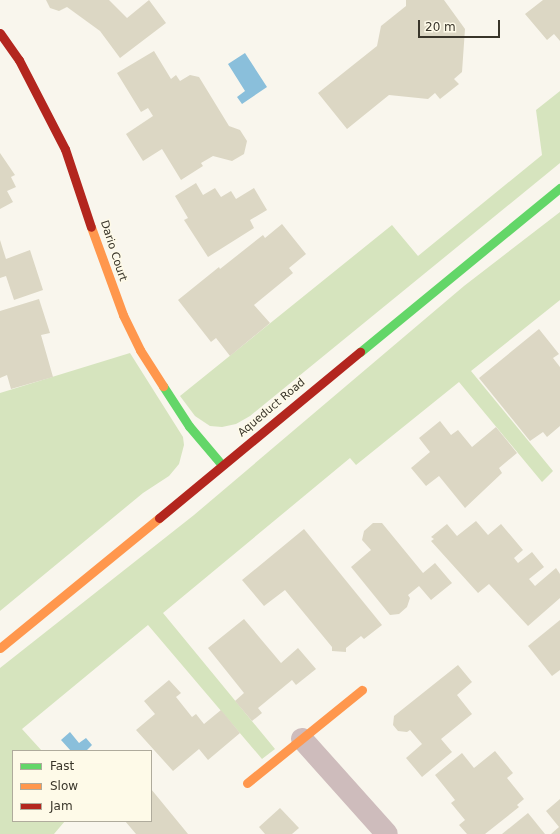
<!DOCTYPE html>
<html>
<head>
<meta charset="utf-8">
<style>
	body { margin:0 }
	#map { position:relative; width:560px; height:834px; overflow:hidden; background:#f9f6ed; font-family:"DejaVu Sans",sans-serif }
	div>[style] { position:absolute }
	.green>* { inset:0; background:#d6e4be }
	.water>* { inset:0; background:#8abfdb }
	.building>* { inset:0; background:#dcd7c4 }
	.street>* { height:22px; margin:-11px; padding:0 11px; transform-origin:11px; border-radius:11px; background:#cebcbc }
	.fast>* { height:9px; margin:-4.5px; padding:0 4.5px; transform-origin:4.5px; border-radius:4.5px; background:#63d668 }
	.slow>* { height:9px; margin:-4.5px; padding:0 4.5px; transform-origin:4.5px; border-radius:4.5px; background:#ff974d }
	.jam>* { height:9px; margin:-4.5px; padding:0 4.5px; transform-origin:4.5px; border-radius:4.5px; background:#b3261e }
	span { translate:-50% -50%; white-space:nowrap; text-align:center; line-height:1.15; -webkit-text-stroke:3px #fefae8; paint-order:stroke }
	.street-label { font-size:11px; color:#39352a }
	.legend { position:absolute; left:12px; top:750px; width:140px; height:72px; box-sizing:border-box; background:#fefae8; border:1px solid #afab9c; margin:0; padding:5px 7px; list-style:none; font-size:12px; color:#39352a }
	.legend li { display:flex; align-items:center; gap:8px; height:20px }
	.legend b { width:20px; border:1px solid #afab9c }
	.scale { position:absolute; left:418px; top:20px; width:82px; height:18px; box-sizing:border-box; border:2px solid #39352a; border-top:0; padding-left:5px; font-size:12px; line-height:14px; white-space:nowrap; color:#39352a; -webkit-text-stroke:3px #fefae8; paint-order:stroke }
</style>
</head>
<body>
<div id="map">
	<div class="green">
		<div style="clip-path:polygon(560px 91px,560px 163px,250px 416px,236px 424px,222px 427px,210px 426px,195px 416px,180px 396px,392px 225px,418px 256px,542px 155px,536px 110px)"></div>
		<div style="clip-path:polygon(560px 212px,560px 300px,471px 371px,553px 471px,542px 482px,459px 382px,356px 465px,350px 458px,163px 613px,275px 749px,262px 759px,148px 625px,22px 729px,42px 751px,13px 751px,13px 821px,65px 821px,54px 834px,0 834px,0 668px,194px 515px,464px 286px)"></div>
		<div style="clip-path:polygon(130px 353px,183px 437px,184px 445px,179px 464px,169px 476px,143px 493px,0 611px,0 393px)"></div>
	</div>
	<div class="water">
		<div style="clip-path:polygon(245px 53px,267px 87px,242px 104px,237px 97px,245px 91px,228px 64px)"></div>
		<div style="clip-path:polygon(70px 732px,79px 743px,86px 738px,92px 745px,86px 751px,71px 751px,61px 740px)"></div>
	</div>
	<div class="building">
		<div style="clip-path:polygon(46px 0,109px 0,127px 18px,149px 0,166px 23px,120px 58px,100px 31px,67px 7px,59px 11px,50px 8px)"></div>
		<div style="clip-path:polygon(406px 0,444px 0,465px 29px,462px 72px,454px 79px,459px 84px,440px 99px,435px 93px,428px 99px,389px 95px,347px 129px,318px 93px,377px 46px,381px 26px,406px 6px)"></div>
		<div style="clip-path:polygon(543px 0,560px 0,560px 41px,554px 34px,547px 40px,525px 14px)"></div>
		<div style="clip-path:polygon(154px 51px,171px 79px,176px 75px,180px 81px,190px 75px,199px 77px,229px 126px,240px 130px,247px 141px,244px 154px,232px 161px,213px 156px,201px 163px,203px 166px,181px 180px,162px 149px,143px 161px,126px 134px,153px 116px,148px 108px,141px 112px,117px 73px)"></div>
		<div style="clip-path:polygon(0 153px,15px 175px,11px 177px,16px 187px,7px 191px,13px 202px,0 209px)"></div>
		<div style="clip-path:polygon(196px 183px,203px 195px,215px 188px,221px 197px,231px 191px,236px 199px,254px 188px,267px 210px,250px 220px,254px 228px,208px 257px,184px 220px,188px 218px,175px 196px)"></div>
		<div style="clip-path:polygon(282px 224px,306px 254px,289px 268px,293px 273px,254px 305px,270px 323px,230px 356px,216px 338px,211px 342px,178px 300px,219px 267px,220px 269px,263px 235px,265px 238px)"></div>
		<div style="clip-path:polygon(0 240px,6px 259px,30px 250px,43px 290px,14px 300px,6px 276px,0 278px)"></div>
		<div style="clip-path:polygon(39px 299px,50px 333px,41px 335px,53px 377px,11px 389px,7px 375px,0 378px,0 311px)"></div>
		<div style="clip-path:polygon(539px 329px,559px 354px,553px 358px,560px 367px,560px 426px,547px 437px,543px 432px,530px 441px,479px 378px)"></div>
		<div style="clip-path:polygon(440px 421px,451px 435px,458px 430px,472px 447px,496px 427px,517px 453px,499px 468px,502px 473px,465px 508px,439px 476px,426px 486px,411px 468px,430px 452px,419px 438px)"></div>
		<div style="clip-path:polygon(476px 521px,488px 535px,501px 524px,523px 550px,514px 558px,518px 563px,532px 552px,544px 567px,529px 579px,535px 586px,556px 568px,560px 574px,560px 598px,528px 626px,489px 584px,478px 593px,431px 541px,434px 539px,431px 537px,447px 524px,457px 536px)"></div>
		<div style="clip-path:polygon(373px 523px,382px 523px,423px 573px,435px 563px,452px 583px,431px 600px,419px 586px,408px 595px,410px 598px,407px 607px,399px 614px,390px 615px,351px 567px,371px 550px,362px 540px,364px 531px)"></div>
		<div style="clip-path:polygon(304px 529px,382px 625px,364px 639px,361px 636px,346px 648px,346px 652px,332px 651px,332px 647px,285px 590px,264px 606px,242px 580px)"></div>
		<div style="clip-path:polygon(244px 619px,281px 663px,298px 648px,316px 669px,296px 685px,292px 680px,258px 708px,262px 713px,252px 721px,235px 701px,244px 693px,208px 648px)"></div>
		<div style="clip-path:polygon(560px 620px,560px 670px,552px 676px,528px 646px)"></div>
		<div style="clip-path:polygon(458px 665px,472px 682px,457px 695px,472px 714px,441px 739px,452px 752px,422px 777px,406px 758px,422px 744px,410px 730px,407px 732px,398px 731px,393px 725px,394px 716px)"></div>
		<div style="clip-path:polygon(169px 680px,181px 693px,176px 697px,192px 717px,196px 714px,204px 724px,221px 710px,240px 733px,208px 760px,199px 749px,173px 771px,136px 730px,155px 714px,144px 701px)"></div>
		<div style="clip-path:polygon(495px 751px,513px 773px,507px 778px,524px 799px,517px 805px,519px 807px,485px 834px,467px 834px,459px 825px,465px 820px,451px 803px,455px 800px,435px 775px,462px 753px,474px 768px)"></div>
		<div style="clip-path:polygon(151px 789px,188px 834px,136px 834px,125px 821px,151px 821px)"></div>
		<div style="clip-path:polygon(560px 799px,560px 834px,551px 834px,559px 827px,546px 811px)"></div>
		<div style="clip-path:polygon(280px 808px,299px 828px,292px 834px,265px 834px,259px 827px)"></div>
		<div style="clip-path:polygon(528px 813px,545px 834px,502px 834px)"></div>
	</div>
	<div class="street">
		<div style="left:302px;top:739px;width:127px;rotate:48.2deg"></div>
	</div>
	<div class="fast">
		<div style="left:360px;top:352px;width:259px;rotate:-39.4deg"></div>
		<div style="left:163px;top:386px;width:48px;rotate:57deg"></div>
		<div style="left:189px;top:426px;width:51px;rotate:49.8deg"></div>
	</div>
	<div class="slow">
		<div style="left:91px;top:227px;width:94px;rotate:70deg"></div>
		<div style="left:123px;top:315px;width:39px;rotate:64deg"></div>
		<div style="left:140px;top:350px;width:43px;rotate:57.4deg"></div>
		<div style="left:0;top:648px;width:205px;rotate:-39.3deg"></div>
		<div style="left:247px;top:783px;width:148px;rotate:-39deg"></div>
	</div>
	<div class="jam">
		<div style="left:0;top:33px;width:33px;rotate:55deg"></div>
		<div style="left:19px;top:60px;width:100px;rotate:62.7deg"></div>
		<div style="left:65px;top:149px;width:82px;rotate:71.6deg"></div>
		<div style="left:159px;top:518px;width:261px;rotate:-39.6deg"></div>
	</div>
	<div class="street-label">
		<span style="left:113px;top:251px;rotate:72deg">Dario Court</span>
		<span style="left:272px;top:408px;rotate:-40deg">Aqueduct Road</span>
	</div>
	<ul class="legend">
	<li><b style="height:5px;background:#63d668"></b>Fast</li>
	<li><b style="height:5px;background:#ff974d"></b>Slow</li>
	<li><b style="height:5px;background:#b3261e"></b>Jam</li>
	</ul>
	<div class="scale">20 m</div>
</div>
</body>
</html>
